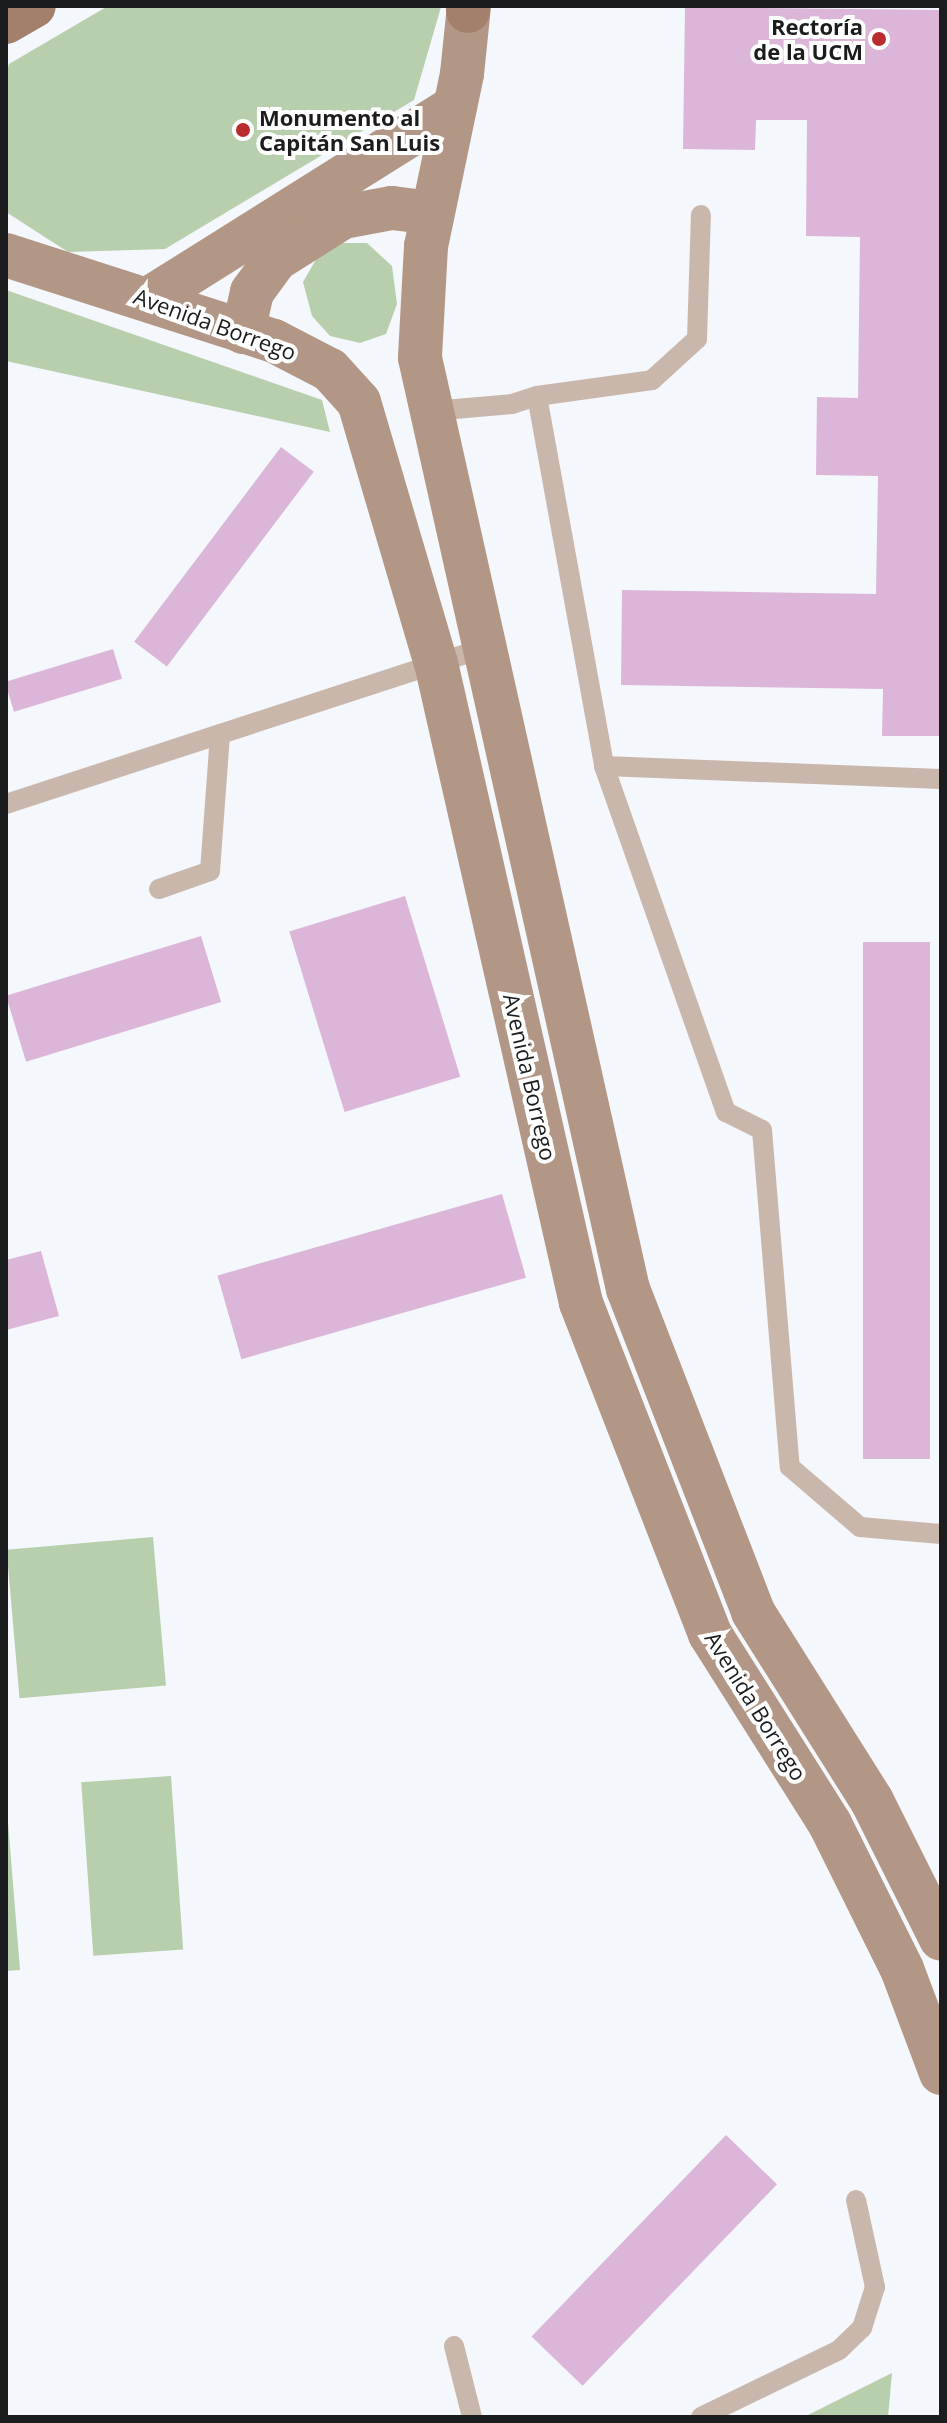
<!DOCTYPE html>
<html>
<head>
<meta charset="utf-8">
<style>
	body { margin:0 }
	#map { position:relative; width:947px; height:2423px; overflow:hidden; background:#f4f7fc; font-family:"Open Sans",sans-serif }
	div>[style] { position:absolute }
	.green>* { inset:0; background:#b8cfad; transform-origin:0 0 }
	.building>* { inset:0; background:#dbb6d8; transform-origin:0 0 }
	.lane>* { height:20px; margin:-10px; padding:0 10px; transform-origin:10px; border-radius:10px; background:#cab7ab }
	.secondary>* { height:44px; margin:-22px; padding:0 22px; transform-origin:22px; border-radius:22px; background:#b39786 }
	.primary>* { height:44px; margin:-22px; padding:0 22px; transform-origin:22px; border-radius:22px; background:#a3806b }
	.dots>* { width:22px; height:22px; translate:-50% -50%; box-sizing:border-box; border:4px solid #fff; border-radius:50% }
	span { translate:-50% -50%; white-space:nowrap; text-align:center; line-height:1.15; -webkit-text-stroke:8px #fff; paint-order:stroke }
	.poi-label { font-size:22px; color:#1b1c1e; font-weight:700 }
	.right { translate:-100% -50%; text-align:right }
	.left { translate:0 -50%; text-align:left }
	.street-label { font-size:22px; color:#1b1c1e }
	.frame { position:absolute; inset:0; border:8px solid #1b1c1e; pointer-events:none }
</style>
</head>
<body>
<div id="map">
	<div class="green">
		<div style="clip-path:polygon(108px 6px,441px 6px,441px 7px,414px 100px,165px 249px,68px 252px,6px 212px,6px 74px,9px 64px)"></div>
		<div style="clip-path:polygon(338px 243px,367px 243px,392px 266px,397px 304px,386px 334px,360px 343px,330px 336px,312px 316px,303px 282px,318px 256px)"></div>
		<div style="clip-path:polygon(6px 290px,322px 400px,330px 432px,6px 361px)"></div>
		<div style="left:153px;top:1537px;width:149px;height:147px;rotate:85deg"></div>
		<div style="left:171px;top:1776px;width:174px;height:90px;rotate:86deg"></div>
		<div style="clip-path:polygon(6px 1797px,20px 1970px,6px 1971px)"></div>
		<div style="clip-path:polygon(892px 2373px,888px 2417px,804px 2417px)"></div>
	</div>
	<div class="building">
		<div style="clip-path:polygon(685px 7px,941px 10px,941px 736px,882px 736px,883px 689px,621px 685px,622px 590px,876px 594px,878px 476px,816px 475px,817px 397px,858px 398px,860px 237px,806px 236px,807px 120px,756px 120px,755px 150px,683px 149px)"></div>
		<div style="left:281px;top:447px;width:41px;height:244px;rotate:37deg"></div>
		<div style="left:113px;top:649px;width:31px;height:113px;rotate:73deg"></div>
		<div style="left:405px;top:896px;width:189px;height:121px;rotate:73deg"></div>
		<div style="left:201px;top:936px;width:69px;height:204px;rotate:73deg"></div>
		<div style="left:863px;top:942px;width:67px;height:517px"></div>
		<div style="left:502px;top:1194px;width:87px;height:296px;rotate:74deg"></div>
		<div style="clip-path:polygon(41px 1251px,59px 1316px,6px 1330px,6px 1260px)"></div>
		<div style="left:726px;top:2135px;width:71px;height:280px;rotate:44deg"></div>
	</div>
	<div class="lane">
		<div style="left:537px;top:396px;width:116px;rotate:-7.9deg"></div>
		<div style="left:652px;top:380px;width:61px;rotate:-42.3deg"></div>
		<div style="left:697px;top:339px;width:124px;rotate:-88.2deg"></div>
		<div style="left:432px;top:411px;width:80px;rotate:-5deg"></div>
		<div style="left:512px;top:404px;width:26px;rotate:-18deg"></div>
		<div style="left:537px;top:396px;width:376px;rotate:79.7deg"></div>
		<div style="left:604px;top:766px;width:367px;rotate:70.6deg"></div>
		<div style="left:726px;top:1112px;width:40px;rotate:26.6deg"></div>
		<div style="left:762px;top:1130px;width:338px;rotate:85.3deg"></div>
		<div style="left:790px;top:1467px;width:92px;rotate:40.6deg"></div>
		<div style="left:860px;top:1527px;width:81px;rotate:4.9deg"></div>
		<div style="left:604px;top:766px;width:337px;rotate:2.2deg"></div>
		<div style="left:6px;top:804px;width:506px;rotate:-18.08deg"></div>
		<div style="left:159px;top:889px;width:54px;rotate:-19.4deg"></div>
		<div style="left:210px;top:871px;width:137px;rotate:-85.8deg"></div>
		<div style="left:454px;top:2346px;width:73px;rotate:75.8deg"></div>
		<div style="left:701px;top:2417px;width:153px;rotate:-25.9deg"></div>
		<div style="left:839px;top:2350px;width:32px;rotate:-44deg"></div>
		<div style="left:862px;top:2328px;width:43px;rotate:-72.4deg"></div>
		<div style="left:875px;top:2287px;width:89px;rotate:-102.3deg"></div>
	</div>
	<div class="secondary">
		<div style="left:469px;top:6px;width:68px;rotate:95.9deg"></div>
		<div style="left:462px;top:74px;width:176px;rotate:101.8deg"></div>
		<div style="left:426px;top:246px;width:112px;rotate:93.1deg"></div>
		<div style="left:420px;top:358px;width:954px;rotate:77.41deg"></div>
		<div style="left:628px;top:1289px;width:346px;rotate:68.8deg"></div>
		<div style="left:753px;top:1612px;width:223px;rotate:57.8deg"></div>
		<div style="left:872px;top:1801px;width:154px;rotate:63.4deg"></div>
		<div style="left:6px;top:255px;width:281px;rotate:17.8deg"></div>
		<div style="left:274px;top:341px;width:63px;rotate:27.4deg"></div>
		<div style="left:330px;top:370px;width:43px;rotate:47.8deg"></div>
		<div style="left:359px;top:402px;width:272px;rotate:73.6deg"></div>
		<div style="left:436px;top:663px;width:656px;rotate:77.23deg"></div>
		<div style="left:581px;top:1303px;width:355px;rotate:68.7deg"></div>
		<div style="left:710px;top:1634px;width:225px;rotate:57.7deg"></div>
		<div style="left:830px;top:1824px;width:162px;rotate:63.6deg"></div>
		<div style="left:902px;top:1969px;width:111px;rotate:69.4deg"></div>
		<div style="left:150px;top:298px;width:358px;rotate:-32.1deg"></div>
		<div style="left:243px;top:332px;width:41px;rotate:-77.3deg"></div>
		<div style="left:252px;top:292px;width:39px;rotate:-54deg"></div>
		<div style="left:275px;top:260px;width:80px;rotate:-32.3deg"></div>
		<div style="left:343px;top:217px;width:50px;rotate:-10.4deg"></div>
		<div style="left:392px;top:208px;width:39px;rotate:7deg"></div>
	</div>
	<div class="primary">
		<div style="left:468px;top:6px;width:5px;rotate:90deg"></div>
		<div style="left:6px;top:22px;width:32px;rotate:-30deg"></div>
	</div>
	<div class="dots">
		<div style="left:879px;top:39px;background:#ba2b2e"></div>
		<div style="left:243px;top:130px;background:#ba2b2e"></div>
	</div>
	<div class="poi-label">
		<span class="right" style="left:863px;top:39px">Rectoría<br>de la UCM</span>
		<span class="left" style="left:259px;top:130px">Monumento al<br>Capitán San Luis</span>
	</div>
	<div class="street-label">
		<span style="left:215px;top:324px;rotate:20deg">Avenida Borrego</span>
		<span style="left:530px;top:1077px;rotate:77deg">Avenida Borrego</span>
		<span style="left:756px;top:1706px;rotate:58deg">Avenida Borrego</span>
	</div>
	<div class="frame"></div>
</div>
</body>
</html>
